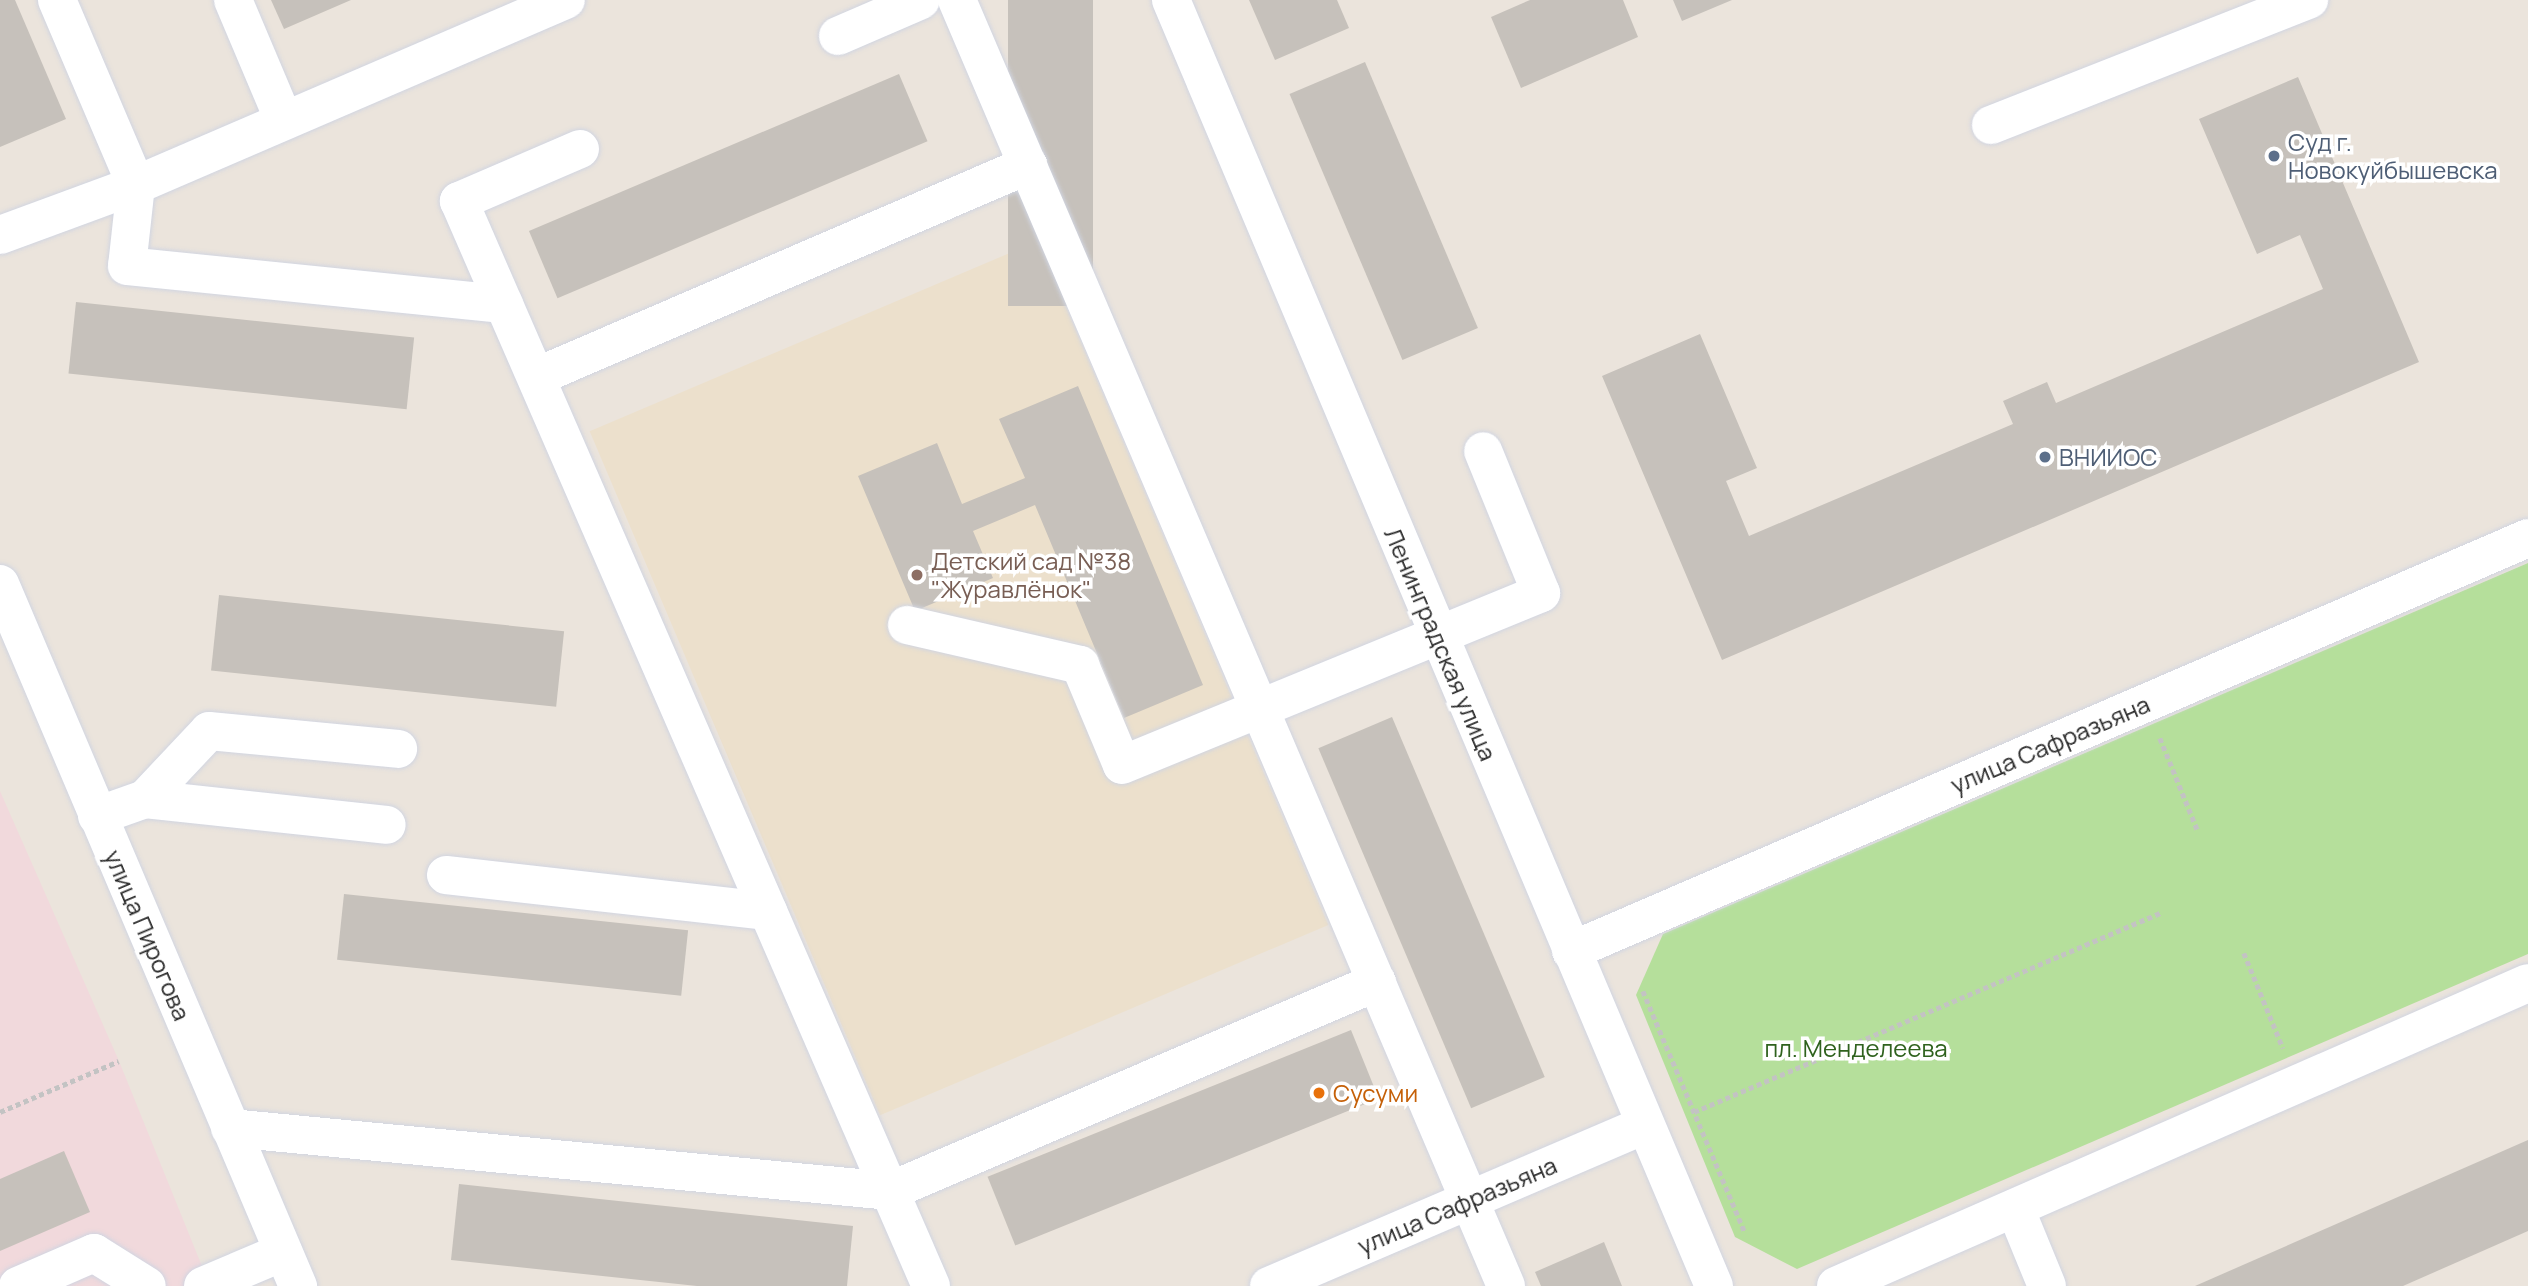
<!DOCTYPE html>
<html>
<head>
<meta charset="utf-8">
<style>
	body { margin:0 }
	#map { position:relative; width:2528px; height:1286px; overflow:hidden; background:#ebe4dc; font-family:Manrope,sans-serif }
	div>[style] { position:absolute }
	.education>* { inset:0; background:#ece0cc; transform-origin:0 0 }
	.medical>* { inset:0; background:#f1d9dc }
	.green>* { inset:0; background:#b5df9b }
	.building>* { inset:0; background:#c6c1bb; transform-origin:0 0 }
	.path>* { height:4.5px; margin-top:-2.25px; transform-origin:0; background:repeating-linear-gradient(90deg,#c3c3c3 0 5px,transparent 0 8.5px) }
	.roads { filter:drop-shadow(0 0 2px #d1d5e1) drop-shadow(0 0 2px #d1d5e1) }
	.minor>* { height:38px; margin:-19px; padding:0 19px; transform-origin:19px; border-radius:19px; background:#fff }
	.dots>* { width:19px; height:19px; translate:-50% -50%; box-sizing:border-box; border:4px solid #fff; border-radius:50% }
	span { translate:-50% -50%; white-space:nowrap; text-align:center; line-height:1.15; -webkit-text-stroke:7px #fff; paint-order:stroke }
	.service-label { font-size:24px; color:#4e5e75 }
	.left { translate:0 -50%; text-align:left }
	.education-label { font-size:24px; color:#785e54 }
	.street-label { font-size:24px; color:#292929 }
	.park-label { font-size:24px; color:#2f621e }
	.food-label { font-size:24px; color:#c56008 }
</style>
</head>
<body>
<div id="map">
	<div class="education">
		<div style="left:1038px;top:241px;width:743px;height:487px;rotate:67deg"></div>
	</div>
	<div class="medical">
		<div style="clip-path:polygon(0 791px,119px 1061px,210px 1286px,0 1286px)"></div>
	</div>
	<div class="green">
		<div style="clip-path:polygon(2528px 563px,2528px 954px,1797px 1269px,1735px 1237px,1636px 995px,1663px 934px)"></div>
	</div>
	<div class="building">
		<div style="clip-path:polygon(0 0,15px 0,66px 119px,0 147px)"></div>
		<div style="clip-path:polygon(271px 0,351px 0,284px 29px)"></div>
		<div style="left:1008px;top:0;width:85px;height:306px"></div>
		<div style="clip-path:polygon(1249px 0,1337px 0,1349px 28px,1275px 60px)"></div>
		<div style="clip-path:polygon(1530px 0,1623px 0,1638px 37px,1521px 88px,1491px 17px)"></div>
		<div style="clip-path:polygon(1673px 0,1732px 0,1682px 21px)"></div>
		<div style="left:1365px;top:62px;width:289px;height:82px;rotate:67deg"></div>
		<div style="left:899px;top:74px;width:73px;height:402px;rotate:67deg"></div>
		<div style="clip-path:polygon(2298px 77px,2419px 362px,1722px 660px,1602px 376px,1700px 334px,1757px 468px,1726px 481px,1749px 536px,2013px 424px,2003px 401px,2047px 382px,2056px 403px,2323px 289px,2300px 235px,2257px 254px,2199px 119px)"></div>
		<div style="left:76px;top:302px;width:340px;height:72px;rotate:6deg"></div>
		<div style="clip-path:polygon(1078px 386px,1203px 685px,1124px 718px,1035px 505px,973px 531px,993px 578px,915px 611px,858px 476px,937px 443px,962px 504px,1025px 478px,999px 419px)"></div>
		<div style="left:219px;top:595px;width:347px;height:76px;rotate:6deg"></div>
		<div style="left:1392px;top:717px;width:391px;height:80px;rotate:67deg"></div>
		<div style="left:344px;top:894px;width:346px;height:66px;rotate:6deg"></div>
		<div style="left:1351px;top:1030px;width:74px;height:392px;rotate:68deg"></div>
		<div style="clip-path:polygon(2528px 1140px,2528px 1231px,2403px 1286px,2195px 1286px)"></div>
		<div style="clip-path:polygon(64px 1151px,90px 1212px,0 1251px,0 1179px)"></div>
		<div style="clip-path:polygon(459px 1184px,853px 1226px,847px 1286px,697px 1286px,451px 1260px)"></div>
		<div style="clip-path:polygon(1604px 1242px,1622px 1286px,1541px 1286px,1535px 1272px)"></div>
	</div>
	<div class="path">
		<div style="left:2160px;top:738px;width:100px;rotate:67.8deg"></div>
		<div style="left:2244px;top:953px;width:103px;rotate:67.7deg"></div>
		<div style="left:1643px;top:991px;width:263px;rotate:67.1deg"></div>
		<div style="left:0;top:1112px;width:129px;rotate:-23.2deg"></div>
		<div style="left:1694px;top:1112px;width:507px;rotate:-23.12deg"></div>
	</div>
	<div class="roads">
		<div class="minor">
			<div style="left:57px;top:0;width:201px;rotate:66.9deg"></div>
			<div style="left:136px;top:185px;width:81px;rotate:96.3deg"></div>
			<div style="left:127px;top:266px;width:379px;rotate:5.8deg"></div>
			<div style="left:233px;top:0;width:131px;rotate:67.1deg"></div>
			<div style="left:957px;top:0;width:1398px;rotate:66.88deg"></div>
			<div style="left:1171px;top:0;width:1396px;rotate:67.11deg"></div>
			<div style="left:838px;top:36px;width:90px;rotate:-23.4deg"></div>
			<div style="left:1991px;top:125px;width:342px;rotate:-21.5deg"></div>
			<div style="left:580px;top:149px;width:132px;rotate:156.7deg"></div>
			<div style="left:459px;top:201px;width:1183px;rotate:66.49deg"></div>
			<div style="left:0;top:235px;width:145px;rotate:-20.2deg"></div>
			<div style="left:136px;top:185px;width:468px;rotate:-23.3deg"></div>
			<div style="left:536px;top:377px;width:536px;rotate:-23.31deg"></div>
			<div style="left:0;top:584px;width:763px;rotate:67deg"></div>
			<div style="left:907px;top:625px;width:178px;rotate:13deg"></div>
			<div style="left:1080px;top:665px;width:108px;rotate:67.2deg"></div>
			<div style="left:1122px;top:765px;width:453px;rotate:-22.3deg"></div>
			<div style="left:1541px;top:593px;width:153px;rotate:-112.2deg"></div>
			<div style="left:145px;top:799px;width:93px;rotate:-46.7deg"></div>
			<div style="left:209px;top:731px;width:190px;rotate:5.4deg"></div>
			<div style="left:97px;top:816px;width:51px;rotate:-19.5deg"></div>
			<div style="left:145px;top:799px;width:243px;rotate:6.1deg"></div>
			<div style="left:446px;top:875px;width:324px;rotate:6.4deg"></div>
			<div style="left:1571px;top:951px;width:1042px;rotate:-23.34deg"></div>
			<div style="left:230px;top:1128px;width:663px;rotate:5.45deg"></div>
			<div style="left:890px;top:1191px;width:530px;rotate:-23.23deg"></div>
			<div style="left:2015px;top:1208px;width:84px;rotate:67.7deg"></div>
			<div style="left:18px;top:1286px;width:83px;rotate:-23.5deg"></div>
			<div style="left:94px;top:1253px;width:62px;rotate:31.9deg"></div>
			<div style="left:203px;top:1286px;width:87px;rotate:-23deg"></div>
			<div style="left:1269px;top:1286px;width:409px;rotate:-23.2deg"></div>
			<div style="left:1836px;top:1286px;width:755px;rotate:-23.65deg"></div>
		</div>
	</div>
	<div class="dots">
		<div style="left:2274px;top:156px;background:#5c6f8a"></div>
		<div style="left:2045px;top:457px;background:#5c6f8a"></div>
		<div style="left:917px;top:575px;background:#8d6e63"></div>
		<div style="left:1319px;top:1093px;background:#e8710a"></div>
	</div>
	<div class="service-label">
		<span class="left" style="left:2288px;top:156px">Суд г.<br>Новокуйбышевска</span>
		<span class="left" style="left:2059px;top:457px">ВНИИОС</span>
	</div>
	<div class="education-label">
		<span class="left" style="left:931px;top:575px">Детский сад №38<br>"Журавлёнок"</span>
	</div>
	<div class="street-label">
		<span style="left:1441px;top:644px;rotate:67deg">Ленинградская улица</span>
		<span style="left:2050px;top:744px;rotate:-23deg">улица Сафразьяна</span>
		<span style="left:148px;top:935px;rotate:67deg">улица Пирогова</span>
		<span style="left:1457px;top:1205px;rotate:-23deg">улица Сафразьяна</span>
	</div>
	<div class="park-label">
		<span style="left:1856px;top:1048px">пл. Менделеева</span>
	</div>
	<div class="food-label">
		<span class="left" style="left:1333px;top:1093px">Сусуми</span>
	</div>
</div>
</body>
</html>
